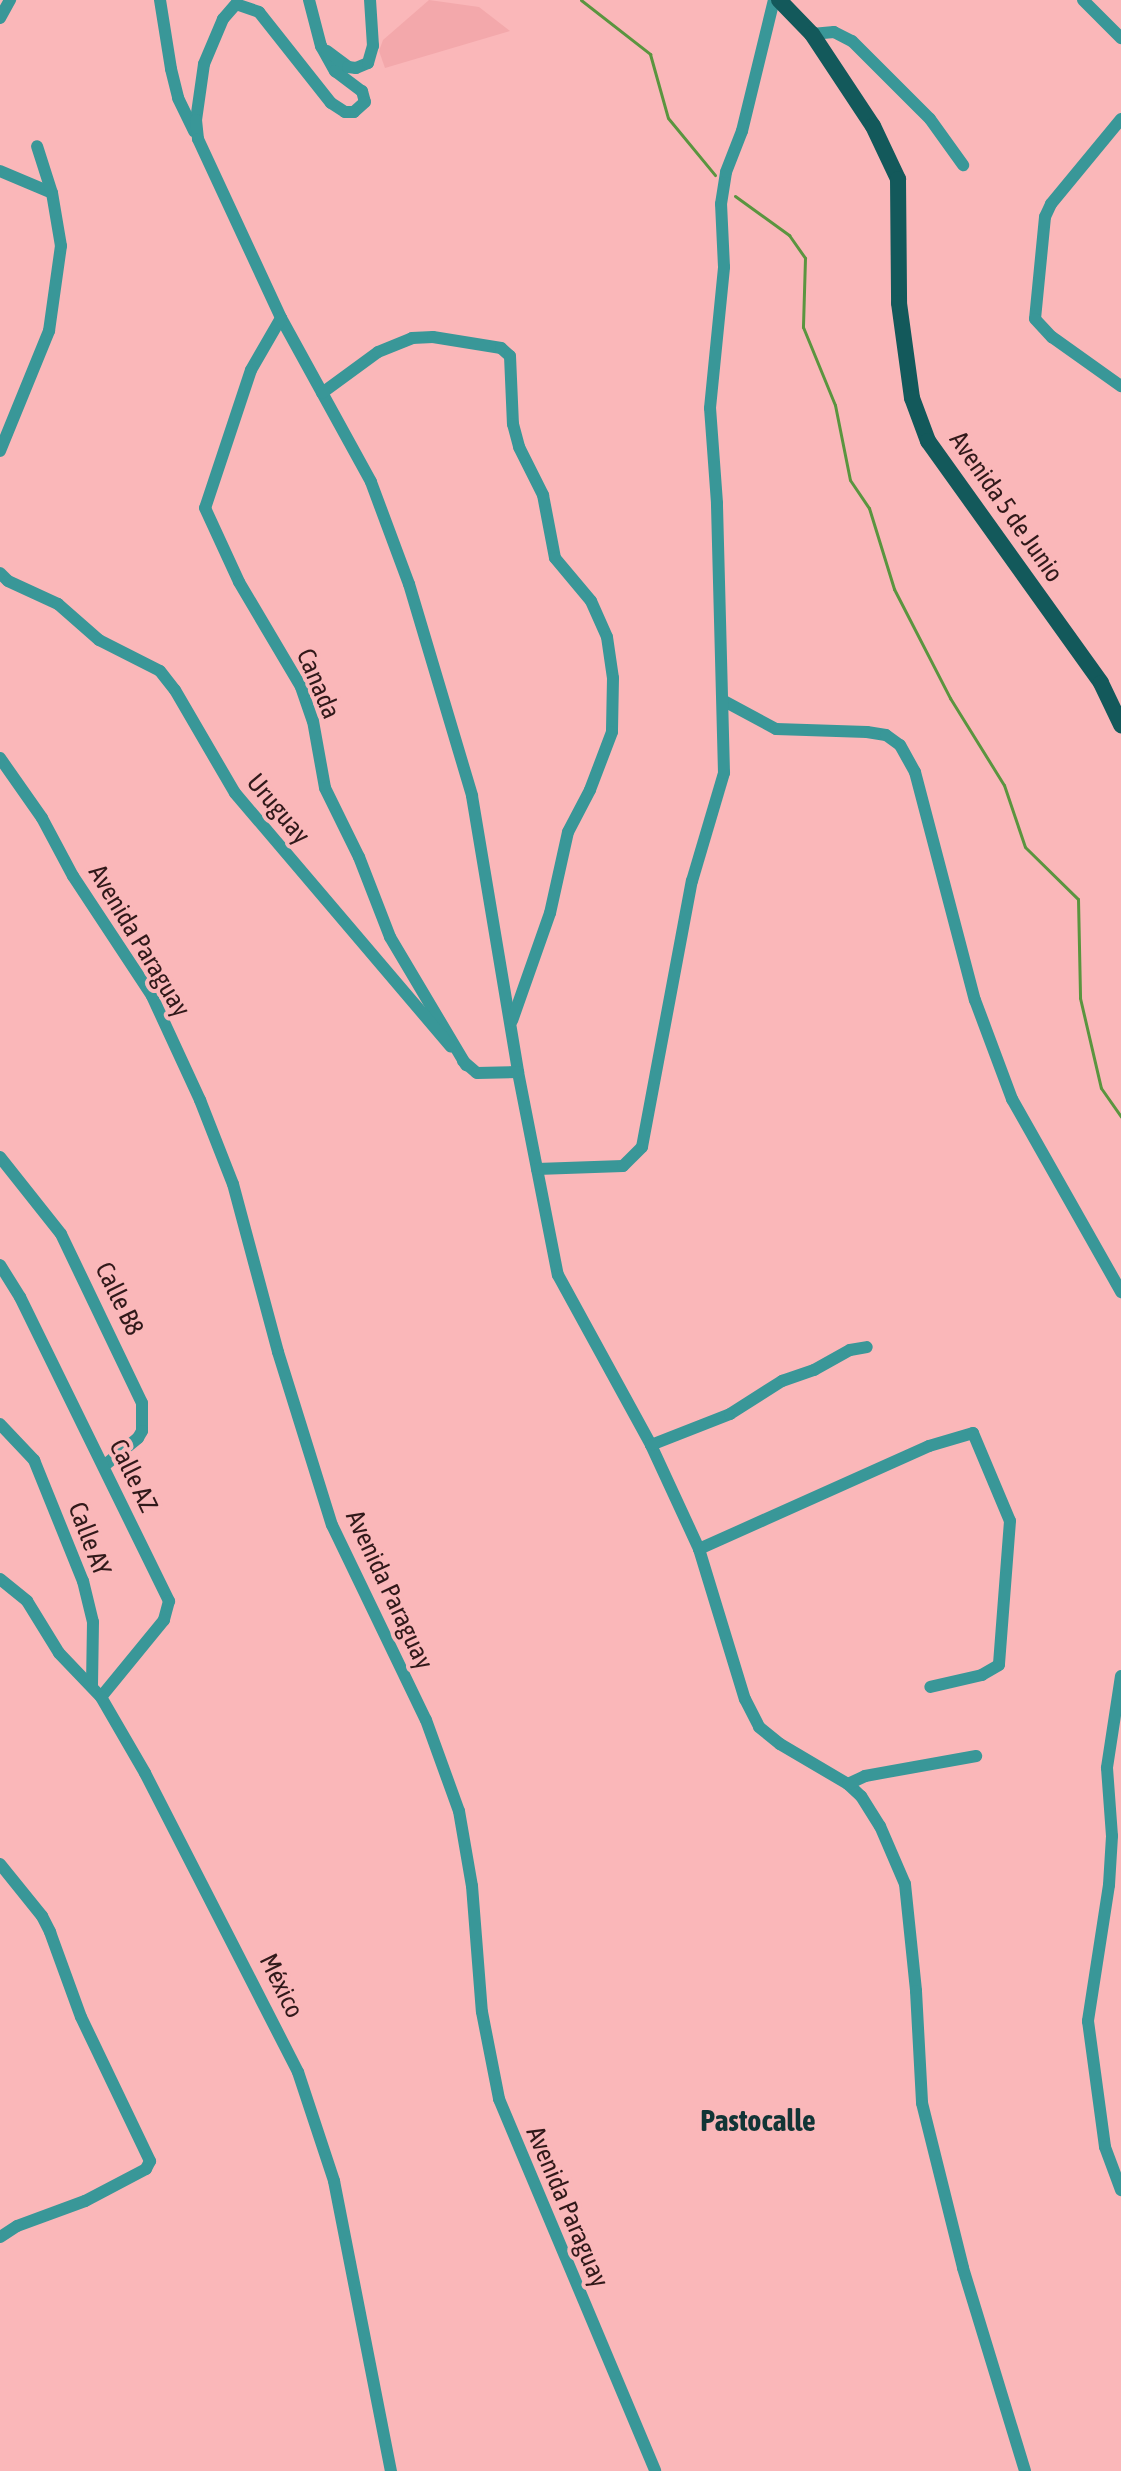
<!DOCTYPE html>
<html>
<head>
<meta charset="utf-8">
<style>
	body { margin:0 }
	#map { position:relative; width:1121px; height:2471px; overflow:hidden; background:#fab7b9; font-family:"Asap Condensed",sans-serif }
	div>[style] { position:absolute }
	.built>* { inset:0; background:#f3a8ab }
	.stream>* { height:3px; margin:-1.5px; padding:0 1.5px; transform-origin:1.5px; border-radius:1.5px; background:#5a953f }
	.minor>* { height:12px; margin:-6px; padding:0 6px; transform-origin:6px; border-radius:6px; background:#399798 }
	.major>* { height:16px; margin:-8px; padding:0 8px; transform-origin:8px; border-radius:8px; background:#13595b }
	span { translate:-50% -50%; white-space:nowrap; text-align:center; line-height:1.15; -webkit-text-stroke:8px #fab7b9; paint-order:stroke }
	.street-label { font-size:26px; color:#31191a }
	.quarter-label { font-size:30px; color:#123536; font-weight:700 }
</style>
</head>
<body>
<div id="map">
	<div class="built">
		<div style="clip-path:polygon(429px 0,479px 7px,510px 31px,385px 68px,379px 51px,383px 40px)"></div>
	</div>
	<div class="stream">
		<div style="left:581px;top:0;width:88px;rotate:38deg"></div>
		<div style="left:650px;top:54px;width:66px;rotate:74.3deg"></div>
		<div style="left:668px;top:118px;width:74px;rotate:50.5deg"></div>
		<div style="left:735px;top:196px;width:67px;rotate:35.8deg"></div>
		<div style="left:789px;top:235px;width:28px;rotate:55deg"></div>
		<div style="left:805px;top:258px;width:69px;rotate:91.7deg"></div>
		<div style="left:803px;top:327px;width:84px;rotate:67.7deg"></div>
		<div style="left:835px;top:405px;width:76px;rotate:78.7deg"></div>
		<div style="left:850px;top:480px;width:34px;rotate:56deg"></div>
		<div style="left:869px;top:508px;width:85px;rotate:72.8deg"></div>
		<div style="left:894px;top:589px;width:123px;rotate:62.8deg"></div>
		<div style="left:950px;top:698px;width:102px;rotate:58.2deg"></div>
		<div style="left:1004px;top:785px;width:65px;rotate:71.3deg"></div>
		<div style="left:1025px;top:847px;width:74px;rotate:44.5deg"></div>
		<div style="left:1078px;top:899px;width:99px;rotate:88.8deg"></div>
		<div style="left:1080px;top:998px;width:92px;rotate:76.9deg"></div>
		<div style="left:1101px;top:1088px;width:35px;rotate:55deg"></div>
	</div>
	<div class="minor">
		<div style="left:160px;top:0;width:70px;rotate:80.9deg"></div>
		<div style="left:171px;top:69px;width:30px;rotate:76deg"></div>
		<div style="left:178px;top:98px;width:37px;rotate:64deg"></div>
		<div style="left:309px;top:0;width:48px;rotate:75.4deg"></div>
		<div style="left:321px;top:46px;width:29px;rotate:61deg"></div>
		<div style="left:335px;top:71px;width:34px;rotate:37deg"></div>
		<div style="left:362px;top:91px;width:11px;rotate:75deg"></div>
		<div style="left:365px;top:102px;width:15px;rotate:138deg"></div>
		<div style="left:354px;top:112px;width:9px;rotate:180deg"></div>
		<div style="left:345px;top:112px;width:17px;rotate:-147deg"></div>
		<div style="left:331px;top:103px;width:116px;rotate:-128.4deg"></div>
		<div style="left:259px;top:12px;width:24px;rotate:-161deg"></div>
		<div style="left:236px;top:4px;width:20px;rotate:131deg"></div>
		<div style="left:223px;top:19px;width:49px;rotate:112.9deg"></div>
		<div style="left:204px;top:64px;width:57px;rotate:98.1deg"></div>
		<div style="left:196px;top:120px;width:19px;rotate:84deg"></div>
		<div style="left:198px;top:139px;width:197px;rotate:65.1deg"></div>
		<div style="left:281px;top:318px;width:187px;rotate:61.2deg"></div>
		<div style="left:371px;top:482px;width:109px;rotate:69.6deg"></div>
		<div style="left:409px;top:584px;width:221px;rotate:73.4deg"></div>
		<div style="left:472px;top:796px;width:280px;rotate:80.5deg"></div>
		<div style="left:518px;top:1072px;width:207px;rotate:78.9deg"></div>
		<div style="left:558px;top:1275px;width:194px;rotate:61.3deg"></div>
		<div style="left:651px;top:1445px;width:115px;rotate:65.2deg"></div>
		<div style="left:699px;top:1549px;width:157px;rotate:73deg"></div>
		<div style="left:745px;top:1699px;width:31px;rotate:63deg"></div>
		<div style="left:759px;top:1727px;width:27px;rotate:39deg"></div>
		<div style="left:780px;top:1744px;width:79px;rotate:30.5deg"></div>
		<div style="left:848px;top:1784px;width:18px;rotate:43deg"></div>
		<div style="left:861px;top:1796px;width:36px;rotate:58deg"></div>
		<div style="left:880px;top:1826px;width:63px;rotate:66.7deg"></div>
		<div style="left:905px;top:1884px;width:108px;rotate:84.1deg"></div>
		<div style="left:916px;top:1991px;width:112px;rotate:86.9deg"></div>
		<div style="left:922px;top:2103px;width:170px;rotate:76deg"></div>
		<div style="left:963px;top:2268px;width:212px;rotate:73deg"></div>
		<div style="left:1083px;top:0;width:54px;rotate:45deg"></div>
		<div style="left:0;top:18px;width:21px;rotate:-61deg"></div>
		<div style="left:812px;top:34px;width:22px;rotate:-5deg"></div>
		<div style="left:834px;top:32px;width:20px;rotate:27deg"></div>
		<div style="left:852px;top:41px;width:110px;rotate:45deg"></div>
		<div style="left:930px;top:119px;width:57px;rotate:54.3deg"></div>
		<div style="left:327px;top:51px;width:26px;rotate:37deg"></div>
		<div style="left:348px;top:67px;width:8px;rotate:7deg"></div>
		<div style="left:356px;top:68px;width:13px;rotate:-23deg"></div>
		<div style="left:368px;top:63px;width:18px;rotate:-74deg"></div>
		<div style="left:373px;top:46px;width:46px;rotate:-93.7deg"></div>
		<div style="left:1121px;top:119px;width:110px;rotate:129.5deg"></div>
		<div style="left:1051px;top:204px;width:14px;rotate:115deg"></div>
		<div style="left:1045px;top:217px;width:102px;rotate:95.6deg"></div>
		<div style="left:1035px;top:319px;width:25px;rotate:47deg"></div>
		<div style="left:1052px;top:337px;width:85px;rotate:35.4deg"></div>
		<div style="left:0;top:171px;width:56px;rotate:22.9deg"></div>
		<div style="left:281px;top:318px;width:60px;rotate:120deg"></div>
		<div style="left:251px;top:370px;width:145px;rotate:108.4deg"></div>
		<div style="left:205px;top:508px;width:81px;rotate:65.3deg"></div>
		<div style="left:239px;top:582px;width:122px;rotate:59.4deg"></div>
		<div style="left:301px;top:687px;width:36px;rotate:71deg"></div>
		<div style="left:313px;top:721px;width:68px;rotate:79.8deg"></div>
		<div style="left:325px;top:788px;width:77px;rotate:63.8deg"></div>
		<div style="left:359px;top:857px;width:86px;rotate:68.8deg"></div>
		<div style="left:390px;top:937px;width:149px;rotate:59.3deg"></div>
		<div style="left:322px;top:393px;width:69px;rotate:-36.2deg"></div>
		<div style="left:378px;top:352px;width:37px;rotate:-22deg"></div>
		<div style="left:412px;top:338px;width:21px;rotate:-3deg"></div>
		<div style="left:433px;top:337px;width:69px;rotate:9.2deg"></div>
		<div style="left:501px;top:348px;width:12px;rotate:42deg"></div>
		<div style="left:510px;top:356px;width:68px;rotate:87.5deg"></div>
		<div style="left:513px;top:424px;width:24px;rotate:75deg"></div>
		<div style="left:519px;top:447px;width:54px;rotate:63.4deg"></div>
		<div style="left:543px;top:495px;width:64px;rotate:79.2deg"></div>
		<div style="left:555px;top:558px;width:56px;rotate:50.1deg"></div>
		<div style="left:591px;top:601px;width:39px;rotate:66deg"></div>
		<div style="left:607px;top:637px;width:41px;rotate:81.7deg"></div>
		<div style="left:613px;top:678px;width:54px;rotate:91.1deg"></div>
		<div style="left:612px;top:732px;width:62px;rotate:110.8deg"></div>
		<div style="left:590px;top:790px;width:47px;rotate:117.6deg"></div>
		<div style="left:568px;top:832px;width:83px;rotate:102.5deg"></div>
		<div style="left:550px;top:913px;width:114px;rotate:109.4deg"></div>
		<div style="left:0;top:451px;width:130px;rotate:-67.8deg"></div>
		<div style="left:49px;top:331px;width:86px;rotate:-82deg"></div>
		<div style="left:61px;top:246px;width:54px;rotate:-99.6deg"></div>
		<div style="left:52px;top:193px;width:49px;rotate:-107.7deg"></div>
		<div style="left:0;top:573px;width:11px;rotate:45deg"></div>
		<div style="left:8px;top:581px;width:55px;rotate:24.7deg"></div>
		<div style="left:58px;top:604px;width:55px;rotate:41.3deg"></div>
		<div style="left:99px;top:640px;width:68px;rotate:26.9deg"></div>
		<div style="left:160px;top:671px;width:24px;rotate:52deg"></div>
		<div style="left:175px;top:690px;width:119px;rotate:59.8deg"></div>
		<div style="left:235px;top:793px;width:333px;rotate:49.6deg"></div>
		<div style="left:724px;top:701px;width:59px;rotate:28.3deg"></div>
		<div style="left:776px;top:729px;width:91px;rotate:1.9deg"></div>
		<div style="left:867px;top:732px;width:19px;rotate:9deg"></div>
		<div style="left:886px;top:735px;width:17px;rotate:36deg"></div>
		<div style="left:900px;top:745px;width:31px;rotate:61deg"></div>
		<div style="left:915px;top:772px;width:236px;rotate:75.3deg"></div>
		<div style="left:975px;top:1000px;width:106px;rotate:69.5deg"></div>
		<div style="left:1012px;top:1099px;width:222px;rotate:60.5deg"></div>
		<div style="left:0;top:758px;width:73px;rotate:55deg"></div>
		<div style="left:42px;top:818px;width:66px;rotate:61.9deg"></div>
		<div style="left:73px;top:876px;width:144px;rotate:56.6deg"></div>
		<div style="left:152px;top:996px;width:115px;rotate:65.2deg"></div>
		<div style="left:200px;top:1100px;width:90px;rotate:68.6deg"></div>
		<div style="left:233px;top:1184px;width:174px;rotate:75deg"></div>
		<div style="left:278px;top:1352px;width:181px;rotate:72.7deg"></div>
		<div style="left:332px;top:1525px;width:216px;rotate:64.3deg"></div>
		<div style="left:426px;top:1720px;width:97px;rotate:70.1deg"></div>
		<div style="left:459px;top:1811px;width:76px;rotate:80.2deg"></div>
		<div style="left:472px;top:1886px;width:126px;rotate:85.5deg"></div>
		<div style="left:482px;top:2012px;width:89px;rotate:78.9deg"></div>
		<div style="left:499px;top:2099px;width:403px;rotate:67.2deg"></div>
		<div style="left:463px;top:1061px;width:18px;rotate:41deg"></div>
		<div style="left:477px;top:1073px;width:41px;rotate:-1.4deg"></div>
		<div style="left:0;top:1157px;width:98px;rotate:51.6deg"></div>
		<div style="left:61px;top:1234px;width:187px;rotate:64.4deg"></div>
		<div style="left:142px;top:1403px;width:28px;rotate:90deg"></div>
		<div style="left:142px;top:1431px;width:8px;rotate:120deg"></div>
		<div style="left:138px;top:1438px;width:43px;rotate:140.7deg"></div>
		<div style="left:537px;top:1169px;width:86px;rotate:-2deg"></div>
		<div style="left:623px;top:1166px;width:27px;rotate:-45deg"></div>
		<div style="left:642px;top:1147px;width:271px;rotate:-79.4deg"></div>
		<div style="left:692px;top:881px;width:113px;rotate:-73.5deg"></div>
		<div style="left:724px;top:773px;width:270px;rotate:-91.5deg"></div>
		<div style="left:717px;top:503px;width:95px;rotate:-94.2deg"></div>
		<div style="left:710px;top:408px;width:142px;rotate:-84.3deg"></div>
		<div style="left:724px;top:267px;width:63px;rotate:-92.7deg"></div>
		<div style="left:721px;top:204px;width:32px;rotate:-81deg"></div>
		<div style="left:726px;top:172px;width:44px;rotate:-68.7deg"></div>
		<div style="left:742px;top:131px;width:135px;rotate:-76.3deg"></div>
		<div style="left:0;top:1265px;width:38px;rotate:58deg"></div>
		<div style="left:20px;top:1297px;width:339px;rotate:63.9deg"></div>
		<div style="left:169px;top:1601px;width:20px;rotate:105deg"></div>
		<div style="left:164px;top:1620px;width:99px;rotate:129.3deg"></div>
		<div style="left:0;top:1424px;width:50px;rotate:46.6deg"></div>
		<div style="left:34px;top:1460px;width:131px;rotate:68deg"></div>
		<div style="left:83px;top:1581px;width:42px;rotate:76.3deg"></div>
		<div style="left:93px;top:1622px;width:64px;rotate:90.9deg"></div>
		<div style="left:651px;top:1445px;width:85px;rotate:-21.4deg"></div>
		<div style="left:730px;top:1414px;width:62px;rotate:-32.4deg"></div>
		<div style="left:782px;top:1381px;width:34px;rotate:-19deg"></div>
		<div style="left:814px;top:1370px;width:41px;rotate:-29.1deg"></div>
		<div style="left:850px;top:1350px;width:17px;rotate:-10deg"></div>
		<div style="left:699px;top:1549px;width:252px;rotate:-24.1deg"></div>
		<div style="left:929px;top:1446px;width:46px;rotate:-16.5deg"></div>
		<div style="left:973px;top:1433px;width:95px;rotate:67.2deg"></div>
		<div style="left:1010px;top:1521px;width:144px;rotate:94.4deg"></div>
		<div style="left:999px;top:1665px;width:20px;rotate:150deg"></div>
		<div style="left:982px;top:1675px;width:53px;rotate:167deg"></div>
		<div style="left:0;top:1579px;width:35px;rotate:39deg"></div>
		<div style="left:27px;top:1601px;width:61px;rotate:58.4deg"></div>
		<div style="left:59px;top:1653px;width:61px;rotate:46.3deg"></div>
		<div style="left:101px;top:1697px;width:88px;rotate:59.9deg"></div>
		<div style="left:145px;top:1773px;width:336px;rotate:62.9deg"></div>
		<div style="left:298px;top:2072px;width:115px;rotate:71.7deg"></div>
		<div style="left:334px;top:2181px;width:296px;rotate:78.9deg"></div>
		<div style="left:1121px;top:1676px;width:93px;rotate:98.7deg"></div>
		<div style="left:1107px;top:1768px;width:68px;rotate:85.8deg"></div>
		<div style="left:1112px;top:1836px;width:49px;rotate:93.5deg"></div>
		<div style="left:1109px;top:1885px;width:138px;rotate:98.8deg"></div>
		<div style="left:1088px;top:2021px;width:127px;rotate:82.3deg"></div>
		<div style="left:1105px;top:2147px;width:46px;rotate:69.6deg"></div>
		<div style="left:848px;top:1784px;width:19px;rotate:-25deg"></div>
		<div style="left:865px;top:1776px;width:113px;rotate:-10.2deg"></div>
		<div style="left:0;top:1864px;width:67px;rotate:51.1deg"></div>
		<div style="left:42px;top:1916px;width:18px;rotate:63deg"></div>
		<div style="left:50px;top:1932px;width:90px;rotate:70deg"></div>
		<div style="left:81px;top:2017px;width:160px;rotate:64.4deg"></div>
		<div style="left:150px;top:2161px;width:9px;rotate:117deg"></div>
		<div style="left:146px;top:2169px;width:69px;rotate:152.3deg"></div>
		<div style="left:85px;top:2201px;width:72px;rotate:159.8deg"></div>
		<div style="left:17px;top:2226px;width:20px;rotate:147deg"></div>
	</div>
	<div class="major">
		<div style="left:779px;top:0;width:47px;rotate:45.9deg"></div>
		<div style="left:812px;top:34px;width:110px;rotate:56.5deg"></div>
		<div style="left:873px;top:126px;width:59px;rotate:64.7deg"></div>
		<div style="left:898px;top:179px;width:124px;rotate:89.5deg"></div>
		<div style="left:899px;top:303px;width:96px;rotate:82.2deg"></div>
		<div style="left:912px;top:398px;width:46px;rotate:69.6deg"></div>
		<div style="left:928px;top:441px;width:297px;rotate:54.4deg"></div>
		<div style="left:1101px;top:683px;width:47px;rotate:64.5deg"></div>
	</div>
	<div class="street-label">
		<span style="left:1006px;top:507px;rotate:55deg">Avenida 5 de Junio</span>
		<span style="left:318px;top:684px;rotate:67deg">Canada</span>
		<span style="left:278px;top:809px;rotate:50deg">Uruguay</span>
		<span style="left:139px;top:941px;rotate:59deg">Avenida Paraguay</span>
		<span style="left:119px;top:1299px;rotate:64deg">Calle B8</span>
		<span style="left:133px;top:1476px;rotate:64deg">Calle AZ</span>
		<span style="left:89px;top:1539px;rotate:69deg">Calle AY</span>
		<span style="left:389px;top:1590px;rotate:65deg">Avenida Paraguay</span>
		<span style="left:281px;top:1986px;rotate:64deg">México</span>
		<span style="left:567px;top:2207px;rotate:67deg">Avenida Paraguay</span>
	</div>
	<div class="quarter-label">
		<span style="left:758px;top:2120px">Pastocalle</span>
	</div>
</div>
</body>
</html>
